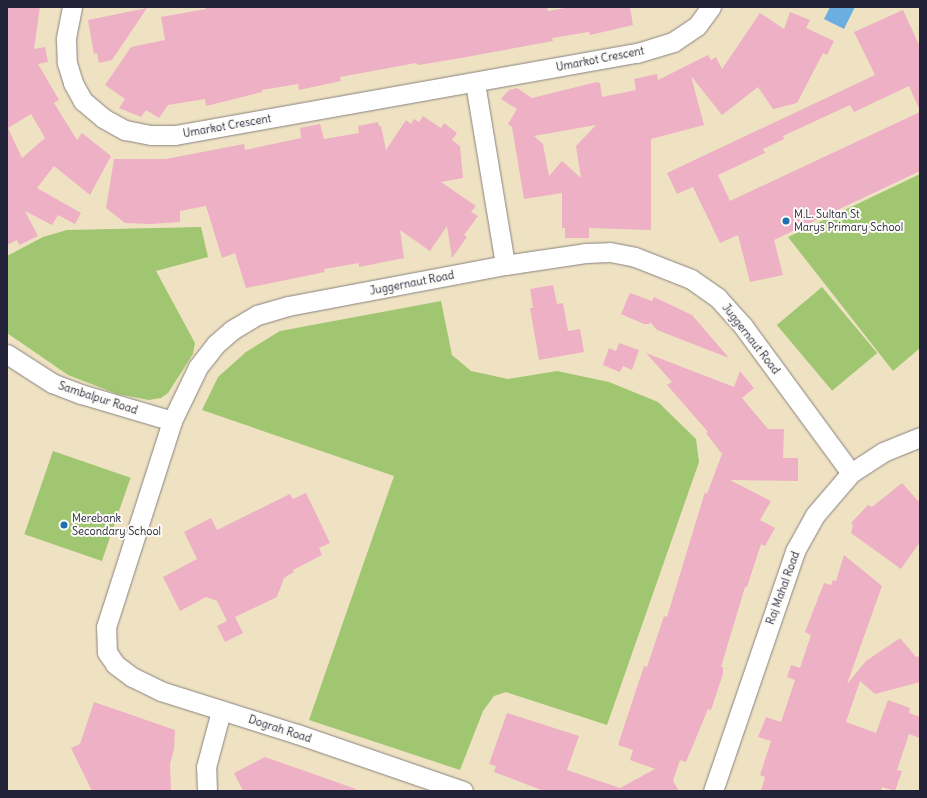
<!DOCTYPE html>
<html>
<head>
<meta charset="utf-8">
<style>
	body { margin:0 }
	#map { position:relative; width:927px; height:798px; overflow:hidden; background:#efe2c3; font-family:Delius,sans-serif }
	div>[style] { position:absolute }
	.green>* { inset:0; background:#a0c671; transform-origin:0 0 }
	.water>* { inset:0; background:#6bafe1 }
	.building>* { inset:0; background:#edb0c4 }
	.roads { filter:drop-shadow(0 0 1px #88827f) drop-shadow(0 0 1px #88827f) }
	.minor>* { height:19px; margin:-9.5px; padding:0 9.5px; transform-origin:9.5px; border-radius:9.5px; background:#fff }
	.dots>* { width:11px; height:11px; translate:-50% -50%; box-sizing:border-box; border:2px solid #fdfcf7; border-radius:50% }
	span { translate:-50% -50%; white-space:nowrap; text-align:center; line-height:1.15; -webkit-text-stroke:4px #fdfcf7; paint-order:stroke }
	.street-label { font-size:11px; color:#22223b }
	.poi-label { font-size:11px; color:#22223b }
	.left { translate:0 -50%; text-align:left }
	.frame { position:absolute; inset:0; border:8px solid #22223b; pointer-events:none }
</style>
</head>
<body>
<div id="map">
	<div class="green">
		<div style="clip-path:polygon(920px 174px,920px 348px,893px 371px,788px 237px)"></div>
		<div style="clip-path:polygon(201px 227px,208px 257px,156px 271px,195px 343px,193px 354px,168px 393px,161px 398px,149px 400px,117px 394px,68px 375px,7px 333px,7px 256px,43px 237px,67px 230px)"></div>
		<div style="left:822px;top:287px;width:86px;height:59px;rotate:50deg"></div>
		<div style="clip-path:polygon(441px 301px,452px 355px,471px 371px,508px 379px,557px 371px,609px 382px,658px 402px,696px 439px,699px 462px,607px 725px,506px 692px,494px 696px,483px 711px,460px 770px,309px 720px,394px 476px,202px 410px,218px 377px,246px 352px,280px 331px)"></div>
		<div style="left:53px;top:451px;width:82px;height:88px;rotate:19deg"></div>
	</div>
	<div class="water">
		<div style="clip-path:polygon(830px 7px,855px 7px,844px 29px,824px 19px)"></div>
	</div>
	<div class="building">
		<div style="clip-path:polygon(evenodd,7px 7px,40px 7px,34px 49px,45px 47px,48px 62px,38px 64px,59px 100px,54px 103px,77px 140px,82px 133px,111px 156px,90px 195px,54px 166px,37px 188px,81px 213px,75px 224px,58px 215px,52px 225px,25px 211px,38px 236px,19px 245px,17px 240px,7px 245px,7px 7px,31px 114px,45px 138px,22px 158px,8px 128px,31px 114px)"></div>
		<div style="clip-path:polygon(206px 7px,547px 7px,548px 11px,571px 7px,630px 7px,633px 25px,590px 35px,589px 32px,552px 38px,553px 41px,461px 58px,419px 65px,416px 63px,340px 77px,341px 81px,299px 90px,298px 84px,262px 90px,262px 92px,206px 106px,205px 99px,168px 105px,159px 118px,146px 110px,141px 117px,119px 108px,125px 99px,105px 85px,131px 47px,165px 40px,161px 17px,206px 9px)"></div>
		<div style="clip-path:polygon(147px 8px,112px 60px,99px 63px,97px 53px,94px 54px,88px 20px)"></div>
		<div style="clip-path:polygon(903px 10px,920px 47px,920px 111px,909px 86px,854px 112px,850px 105px,783px 136px,784px 139px,763px 149px,765px 153px,718px 175px,730px 201px,920px 112px,920px 171px,774px 240px,783px 275px,750px 282px,738px 235px,720px 243px,693px 187px,677px 194px,667px 173px,875px 75px,854px 32px)"></div>
		<div style="clip-path:polygon(evenodd,790px 12px,810px 20px,806px 28px,834px 41px,827px 55px,823px 53px,797px 103px,773px 109px,758px 87px,722px 115px,691px 76px,704px 125px,651px 139px,651px 230px,589px 228px,589px 238px,565px 238px,565px 228px,562px 228px,562px 193px,524px 199px,512px 127px,508px 124px,517px 109px,501px 99px,509px 90px,517px 88px,532px 98px,597px 82px,600px 83px,602px 97px,636px 90px,634px 79px,657px 74px,658px 80px,708px 55px,711px 60px,716px 57px,722px 69px,760px 13px,784px 29px,790px 12px,596px 125px,576px 146px,581px 178px,562px 161px,549px 176px,543px 144px,534px 136px,596px 125px)"></div>
		<div style="clip-path:polygon(423px 116px,441px 128px,444px 123px,457px 133px,452px 140px,460px 146px,463px 178px,441px 182px,476px 206px,471px 212px,478px 216px,464px 235px,467px 237px,452px 258px,447px 226px,430px 251px,400px 230px,404px 258px,359px 267px,359px 263px,324px 269px,325px 272px,246px 288px,235px 253px,222px 258px,206px 206px,180px 211px,180px 222px,150px 224px,125px 223px,106px 208px,114px 159px,166px 159px,244px 144px,245px 150px,301px 138px,300px 128px,320px 124px,324px 139px,359px 133px,358px 126px,378px 122px,379px 126px,381px 126px,386px 150px,406px 120px,411px 124px,414px 119px,419px 122px)"></div>
		<div style="clip-path:polygon(553px 285px,557px 304px,563px 303px,568px 331px,580px 329px,584px 352px,539px 360px,530px 308px,533px 308px,530px 289px)"></div>
		<div style="clip-path:polygon(630px 293px,652px 301px,654px 297px,692px 315px,729px 358px,657px 330px,650px 322px,649px 324px,644px 324px,621px 314px)"></div>
		<div style="clip-path:polygon(619px 343px,639px 350px,632px 370px,623px 366px,620px 372px,603px 365px,609px 348px,616px 351px)"></div>
		<div style="clip-path:polygon(646px 353px,734px 387px,740px 371px,754px 388px,742px 398px,768px 429px,784px 429px,783px 458px,798px 458px,798px 481px,730px 480px,771px 501px,760px 520px,775px 528px,765px 546px,761px 544px,747px 587px,745px 587px,721px 667px,723px 667px,723px 674px,711px 710px,708px 709px,686px 762px,680px 760px,673px 781px,679px 791px,544px 791px,494px 772px,496px 766px,489px 764px,507px 713px,579px 736px,567px 770px,620px 788px,655px 769px,630px 760px,633px 750px,618px 745px,644px 666px,647px 667px,664px 616px,667px 617px,705px 492px,707px 494px,722px 454px,706px 433px,708px 432px,667px 385px,672px 382px)"></div>
		<div style="clip-path:polygon(902px 483px,920px 503px,920px 542px,901px 569px,851px 533px,853px 525px,851px 523px,868px 505px,872px 507px)"></div>
		<div style="clip-path:polygon(306px 493px,330px 543px,319px 548px,322px 555px,293px 570px,294px 572px,284px 578px,277px 597px,235px 617px,243px 633px,225px 642px,217px 626px,227px 621px,217px 601px,206px 597px,180px 611px,163px 577px,197px 559px,184px 532px,211px 518px,217px 530px,290px 494px,293px 499px)"></div>
		<div style="clip-path:polygon(844px 555px,882px 586px,847px 684px,866px 661px,900px 638px,916px 657px,920px 656px,920px 682px,875px 694px,860px 681px,846px 722px,876px 733px,888px 700px,910px 708px,909px 713px,920px 717px,920px 738px,909px 734px,897px 770px,902px 771px,895px 791px,882px 787px,881px 791px,761px 791px,765px 777px,760px 775px,771px 741px,758px 737px,766px 717px,781px 722px,795px 680px,787px 677px,791px 665px,800px 668px,811px 635px,805px 632px,824px 583px,831px 585px,833px 580px,836px 581px)"></div>
		<div style="clip-path:polygon(94px 702px,175px 730px,174px 749px,170px 764px,171px 791px,92px 791px,71px 748px,80px 744px)"></div>
		<div style="clip-path:polygon(265px 757px,356px 789px,356px 791px,243px 791px,234px 773px)"></div>
	</div>
	<div class="roads">
		<div class="minor">
			<div style="left:72px;top:7px;width:33px;rotate:101deg"></div>
			<div style="left:66px;top:39px;width:24px;rotate:88deg"></div>
			<div style="left:67px;top:63px;width:21px;rotate:73deg"></div>
			<div style="left:73px;top:83px;width:21px;rotate:61deg"></div>
			<div style="left:83px;top:101px;width:26px;rotate:40deg"></div>
			<div style="left:103px;top:118px;width:25px;rotate:29deg"></div>
			<div style="left:125px;top:130px;width:26px;rotate:11deg"></div>
			<div style="left:151px;top:135px;width:24px"></div>
			<div style="left:175px;top:135px;width:469px;rotate:-10.1deg"></div>
			<div style="left:637px;top:53px;width:38px;rotate:-17deg"></div>
			<div style="left:673px;top:42px;width:29px;rotate:-34deg"></div>
			<div style="left:697px;top:26px;width:24px;rotate:-54deg"></div>
			<div style="left:475px;top:83px;width:184px;rotate:80.6deg"></div>
			<div style="left:7px;top:354px;width:54px;rotate:32.8deg"></div>
			<div style="left:52px;top:383px;width:31px;rotate:21deg"></div>
			<div style="left:81px;top:394px;width:95px;rotate:16.5deg"></div>
			<div style="left:207px;top:791px;width:24px;rotate:-92deg"></div>
			<div style="left:206px;top:767px;width:58px;rotate:-75deg"></div>
			<div style="left:463px;top:791px;width:176px;rotate:-161deg"></div>
			<div style="left:297px;top:734px;width:143px;rotate:-162.5deg"></div>
			<div style="left:161px;top:691px;width:32px;rotate:-154deg"></div>
			<div style="left:132px;top:677px;width:21px;rotate:-143deg"></div>
			<div style="left:115px;top:664px;width:14px;rotate:-124deg"></div>
			<div style="left:107px;top:652px;width:25px;rotate:-92deg"></div>
			<div style="left:106px;top:627px;width:216px;rotate:-72.2deg"></div>
			<div style="left:172px;top:421px;width:60px;rotate:-64.3deg"></div>
			<div style="left:198px;top:367px;width:29px;rotate:-52deg"></div>
			<div style="left:216px;top:344px;width:21px;rotate:-41deg"></div>
			<div style="left:232px;top:330px;width:29px;rotate:-31deg"></div>
			<div style="left:257px;top:315px;width:32px;rotate:-16deg"></div>
			<div style="left:288px;top:306px;width:221px;rotate:-10.7deg"></div>
			<div style="left:505px;top:265px;width:81px;rotate:-8.5deg"></div>
			<div style="left:585px;top:253px;width:25px;rotate:-2deg"></div>
			<div style="left:610px;top:252px;width:25px;rotate:11deg"></div>
			<div style="left:635px;top:257px;width:60px;rotate:21.4deg"></div>
			<div style="left:691px;top:279px;width:32px;rotate:35deg"></div>
			<div style="left:717px;top:297px;width:39px;rotate:48deg"></div>
			<div style="left:743px;top:326px;width:182px;rotate:53.7deg"></div>
			<div style="left:713px;top:791px;width:254px;rotate:-71.1deg"></div>
			<div style="left:795px;top:551px;width:41px;rotate:-60.9deg"></div>
			<div style="left:815px;top:515px;width:55px;rotate:-49.4deg"></div>
			<div style="left:851px;top:473px;width:38px;rotate:-33deg"></div>
			<div style="left:883px;top:452px;width:40px;rotate:-22deg"></div>
		</div>
	</div>
	<div class="dots">
		<div style="left:786px;top:221px;background:#1f6fb2"></div>
		<div style="left:64px;top:525px;background:#1f6fb2"></div>
	</div>
	<div class="street-label">
		<span style="left:600px;top:59px;rotate:-11deg">Umarkot Crescent</span>
		<span style="left:227px;top:126px;rotate:-10deg">Umarkot Crescent</span>
		<span style="left:412px;top:283px;rotate:-11deg">Juggernaut Road</span>
		<span style="left:751px;top:339px;rotate:52deg">Juggernaut Road</span>
		<span style="left:98px;top:398px;rotate:18deg">Sambalpur Road</span>
		<span style="left:783px;top:588px;rotate:-70deg">Raj Mahal Road</span>
		<span style="left:280px;top:729px;rotate:18deg">Dograh Road</span>
	</div>
	<div class="poi-label">
		<span class="left" style="left:794px;top:221px">M.L. Sultan St<br>Marys Primary School</span>
		<span class="left" style="left:72px;top:525px">Merebank<br>Secondary School</span>
	</div>
	<div class="frame"></div>
</div>
</body>
</html>
